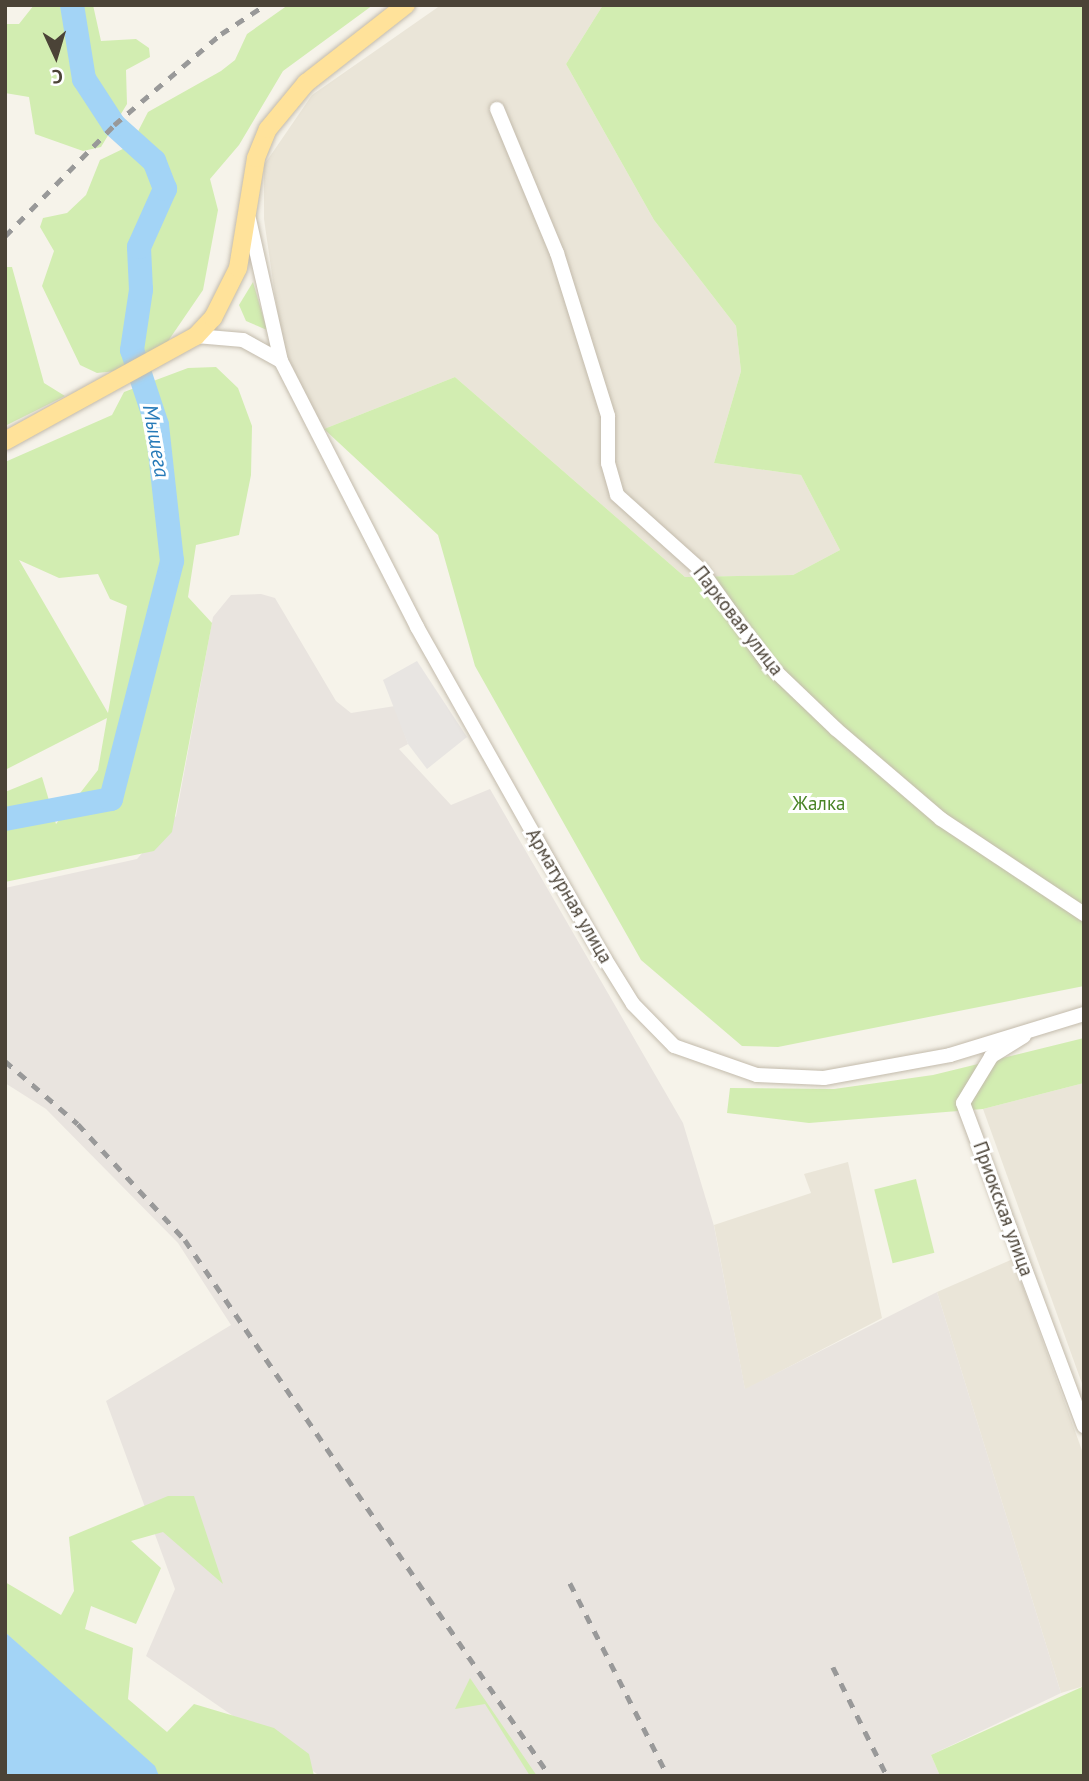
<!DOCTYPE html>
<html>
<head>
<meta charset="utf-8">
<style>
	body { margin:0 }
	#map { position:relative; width:1089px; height:1781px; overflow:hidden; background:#f6f3ea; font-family:"PT Sans",sans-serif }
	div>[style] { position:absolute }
	.residential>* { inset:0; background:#eae5d8 }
	.industrial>* { inset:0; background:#e9e4df }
	.green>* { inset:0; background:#d2edb1; transform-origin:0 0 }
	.parking>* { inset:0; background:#e8e5e2 }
	.water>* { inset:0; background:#a3d4f6 }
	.river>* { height:24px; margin:-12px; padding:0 12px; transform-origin:12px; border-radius:12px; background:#a3d4f6 }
	.roads { filter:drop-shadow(0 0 2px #c3bbac) drop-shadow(0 0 2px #c3bbac) }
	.minor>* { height:14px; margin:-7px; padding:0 7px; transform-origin:7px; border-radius:7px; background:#fff }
	.major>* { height:18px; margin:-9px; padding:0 9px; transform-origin:9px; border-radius:9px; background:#ffe29a }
	.rail>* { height:4.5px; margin-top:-2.25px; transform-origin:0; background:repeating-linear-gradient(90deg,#999 0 9px,transparent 0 18px) }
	span { translate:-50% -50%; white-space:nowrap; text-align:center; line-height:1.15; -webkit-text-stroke:6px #fff; paint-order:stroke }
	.street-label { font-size:19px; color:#4b4337 }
	.park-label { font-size:19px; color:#488325 }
	.water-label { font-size:21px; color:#267ab8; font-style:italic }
	.frame { position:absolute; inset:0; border:7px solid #4b4337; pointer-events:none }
	.north { position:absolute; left:21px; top:21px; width:70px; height:70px; -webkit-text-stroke:5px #fff; paint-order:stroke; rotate:176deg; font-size:19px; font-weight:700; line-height:28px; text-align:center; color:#4b4337 }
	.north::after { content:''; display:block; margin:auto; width:24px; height:32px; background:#4b4337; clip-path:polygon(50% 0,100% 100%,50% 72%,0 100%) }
</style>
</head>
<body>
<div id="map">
	<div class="residential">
		<div style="clip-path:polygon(441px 5px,603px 5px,566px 64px,654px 220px,736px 326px,741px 371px,714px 463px,801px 475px,840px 550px,793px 575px,685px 577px,455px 377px,324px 429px,284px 358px,264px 219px,264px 165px,312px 95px)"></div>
		<div style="clip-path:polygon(1084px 1083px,1084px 1389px,983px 1109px)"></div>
		<div style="clip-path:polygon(848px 1162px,882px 1318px,745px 1390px,714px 1225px,811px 1193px,804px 1174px)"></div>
		<div style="clip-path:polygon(1013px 1259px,1084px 1456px,1084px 1686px,1061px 1693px,937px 1292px)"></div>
	</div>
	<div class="industrial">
		<div style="clip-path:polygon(261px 594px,275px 598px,336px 701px,351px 713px,395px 706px,408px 744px,399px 749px,451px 805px,490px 789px,683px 1123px,714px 1226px,745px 1389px,937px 1292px,1061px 1693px,931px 1755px,940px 1776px,320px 1776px,146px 1656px,175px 1589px,106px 1401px,231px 1325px,178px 1243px,46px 1109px,5px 1083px,5px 888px,137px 859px,176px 816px,213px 617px,231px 595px)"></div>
	</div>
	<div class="green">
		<div style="clip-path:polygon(34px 5px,93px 5px,101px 41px,136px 39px,149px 48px,150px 57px,126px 70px,127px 104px,101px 147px,83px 151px,35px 134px,29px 97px,5px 93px,5px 24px,19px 24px)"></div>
		<div style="clip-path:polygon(288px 5px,373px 5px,283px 71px,239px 145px,210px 179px,218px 210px,203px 290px,164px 347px,116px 371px,97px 373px,80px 365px,42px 286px,54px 251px,40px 227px,43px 218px,67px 213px,86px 195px,100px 160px,131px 145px,148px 112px,221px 71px,235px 60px,247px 34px)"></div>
		<div style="clip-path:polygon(603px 5px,1084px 5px,1084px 986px,778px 1047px,742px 1046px,641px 960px,475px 666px,438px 535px,324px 429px,455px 377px,685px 577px,793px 575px,840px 550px,801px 475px,714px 463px,741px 371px,736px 326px,654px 220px,566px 64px)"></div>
		<div style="clip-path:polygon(5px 267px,12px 267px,44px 383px,65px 396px,5px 426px)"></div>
		<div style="clip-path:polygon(253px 282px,267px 330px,246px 321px,239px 305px)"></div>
		<div style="clip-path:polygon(evenodd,216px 367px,238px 388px,252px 426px,251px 475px,239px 535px,196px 545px,188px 597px,212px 623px,172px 832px,154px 851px,5px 882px,5px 792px,42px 777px,56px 824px,98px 770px,107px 718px,5px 770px,5px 462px,112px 415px,124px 392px,188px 368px,216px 367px,19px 560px,59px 578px,98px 574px,110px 599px,127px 606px,108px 713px,19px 560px)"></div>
		<div style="clip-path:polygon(1084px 1038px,1084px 1083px,983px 1109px,809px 1123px,727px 1113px,730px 1088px,834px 1089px,933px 1075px)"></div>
		<div style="left:916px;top:1179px;width:76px;height:43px;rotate:76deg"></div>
		<div style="clip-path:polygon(168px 1496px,194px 1496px,223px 1584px,163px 1532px,131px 1541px,161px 1568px,136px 1624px,91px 1606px,85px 1629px,133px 1648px,128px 1699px,167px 1732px,194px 1704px,274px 1728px,309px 1754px,314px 1776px,159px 1776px,5px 1632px,5px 1582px,61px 1615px,74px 1591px,69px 1537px)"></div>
		<div style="clip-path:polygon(470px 1678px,537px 1776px,530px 1776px,485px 1704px,455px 1709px)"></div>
		<div style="clip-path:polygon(1084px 1686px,1084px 1776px,940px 1776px,931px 1755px)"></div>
	</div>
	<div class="parking">
		<div style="clip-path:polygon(417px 661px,467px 737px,427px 769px,408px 744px,383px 680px)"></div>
	</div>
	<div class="water">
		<div style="clip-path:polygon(5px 1632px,155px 1766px,159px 1776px,5px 1776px)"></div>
	</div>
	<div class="river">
		<div style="left:5px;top:819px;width:108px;rotate:-10.7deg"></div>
		<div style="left:111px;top:799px;width:246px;rotate:-75.6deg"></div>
		<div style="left:172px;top:561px;width:137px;rotate:-96.3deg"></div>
		<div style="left:157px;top:425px;width:79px;rotate:-108.4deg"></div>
		<div style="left:132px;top:350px;width:61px;rotate:-81.5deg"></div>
		<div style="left:141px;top:290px;width:43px;rotate:-92.7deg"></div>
		<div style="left:139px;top:247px;width:64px;rotate:-65.9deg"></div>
		<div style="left:165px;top:189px;width:30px;rotate:-111deg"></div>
		<div style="left:154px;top:161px;width:54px;rotate:-138deg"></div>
		<div style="left:114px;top:125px;width:55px;rotate:-123.1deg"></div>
		<div style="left:84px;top:79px;width:75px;rotate:-99.2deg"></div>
	</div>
	<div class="roads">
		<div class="minor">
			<div style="left:497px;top:109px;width:156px;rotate:67.4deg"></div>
			<div style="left:557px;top:253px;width:171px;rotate:72.6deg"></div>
			<div style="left:608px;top:416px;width:47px;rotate:90deg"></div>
			<div style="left:608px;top:463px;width:33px;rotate:74deg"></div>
			<div style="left:617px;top:495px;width:113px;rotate:41.8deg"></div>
			<div style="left:701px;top:570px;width:117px;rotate:54.4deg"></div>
			<div style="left:769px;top:665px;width:93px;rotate:43.7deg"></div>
			<div style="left:836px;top:729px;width:138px;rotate:40.6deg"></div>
			<div style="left:941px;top:819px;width:172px;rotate:33.6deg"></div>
			<div style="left:249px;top:219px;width:146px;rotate:77.3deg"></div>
			<div style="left:281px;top:361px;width:299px;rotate:62.9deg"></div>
			<div style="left:417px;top:627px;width:366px;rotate:60.6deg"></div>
			<div style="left:597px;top:946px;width:68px;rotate:58.2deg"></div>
			<div style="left:633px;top:1004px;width:59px;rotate:45.7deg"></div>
			<div style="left:674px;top:1046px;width:88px;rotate:19.3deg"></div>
			<div style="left:757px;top:1075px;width:67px;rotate:2.6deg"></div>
			<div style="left:824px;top:1078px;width:128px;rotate:-10.3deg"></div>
			<div style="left:950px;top:1055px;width:140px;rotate:-17deg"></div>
			<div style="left:196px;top:336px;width:47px;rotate:4.9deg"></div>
			<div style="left:243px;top:340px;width:43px;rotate:28.9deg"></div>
			<div style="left:1024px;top:1036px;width:39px;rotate:148deg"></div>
			<div style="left:991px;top:1057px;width:54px;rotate:121.3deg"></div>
			<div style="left:963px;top:1103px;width:345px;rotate:69.5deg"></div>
		</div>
		<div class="major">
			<div style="left:5px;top:441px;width:218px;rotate:-28.8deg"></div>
			<div style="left:196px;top:336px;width:25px;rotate:-47deg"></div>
			<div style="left:213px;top:318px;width:56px;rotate:-63.4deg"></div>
			<div style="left:238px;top:268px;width:111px;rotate:-80.7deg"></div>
			<div style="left:256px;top:158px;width:31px;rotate:-68deg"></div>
			<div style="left:268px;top:129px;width:60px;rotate:-50.4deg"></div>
			<div style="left:306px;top:83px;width:127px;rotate:-38deg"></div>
		</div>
	</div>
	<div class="rail">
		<div style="left:5px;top:236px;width:156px;rotate:-45.5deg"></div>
		<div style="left:114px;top:125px;width:140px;rotate:-40.4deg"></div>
		<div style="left:221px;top:34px;width:53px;rotate:-33.4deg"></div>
		<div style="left:5px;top:1061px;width:96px;rotate:40.8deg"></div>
		<div style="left:78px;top:1124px;width:158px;rotate:47.3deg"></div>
		<div style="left:185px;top:1240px;width:648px;rotate:55.75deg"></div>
		<div style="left:570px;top:1583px;width:216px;rotate:63.1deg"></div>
		<div style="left:833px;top:1667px;width:122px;rotate:63.6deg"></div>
	</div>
	<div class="street-label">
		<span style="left:738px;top:621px;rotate:52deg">Парковая улица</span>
		<span style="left:569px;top:896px;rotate:60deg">Арматурная улица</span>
		<span style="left:1003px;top:1209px;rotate:70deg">Приокская улица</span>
	</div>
	<div class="park-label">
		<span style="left:819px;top:804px">Жалка</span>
	</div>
	<div class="water-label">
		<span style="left:156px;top:441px;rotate:80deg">Мышега</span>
	</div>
	<div class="frame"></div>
	<div class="north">С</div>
</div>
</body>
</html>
